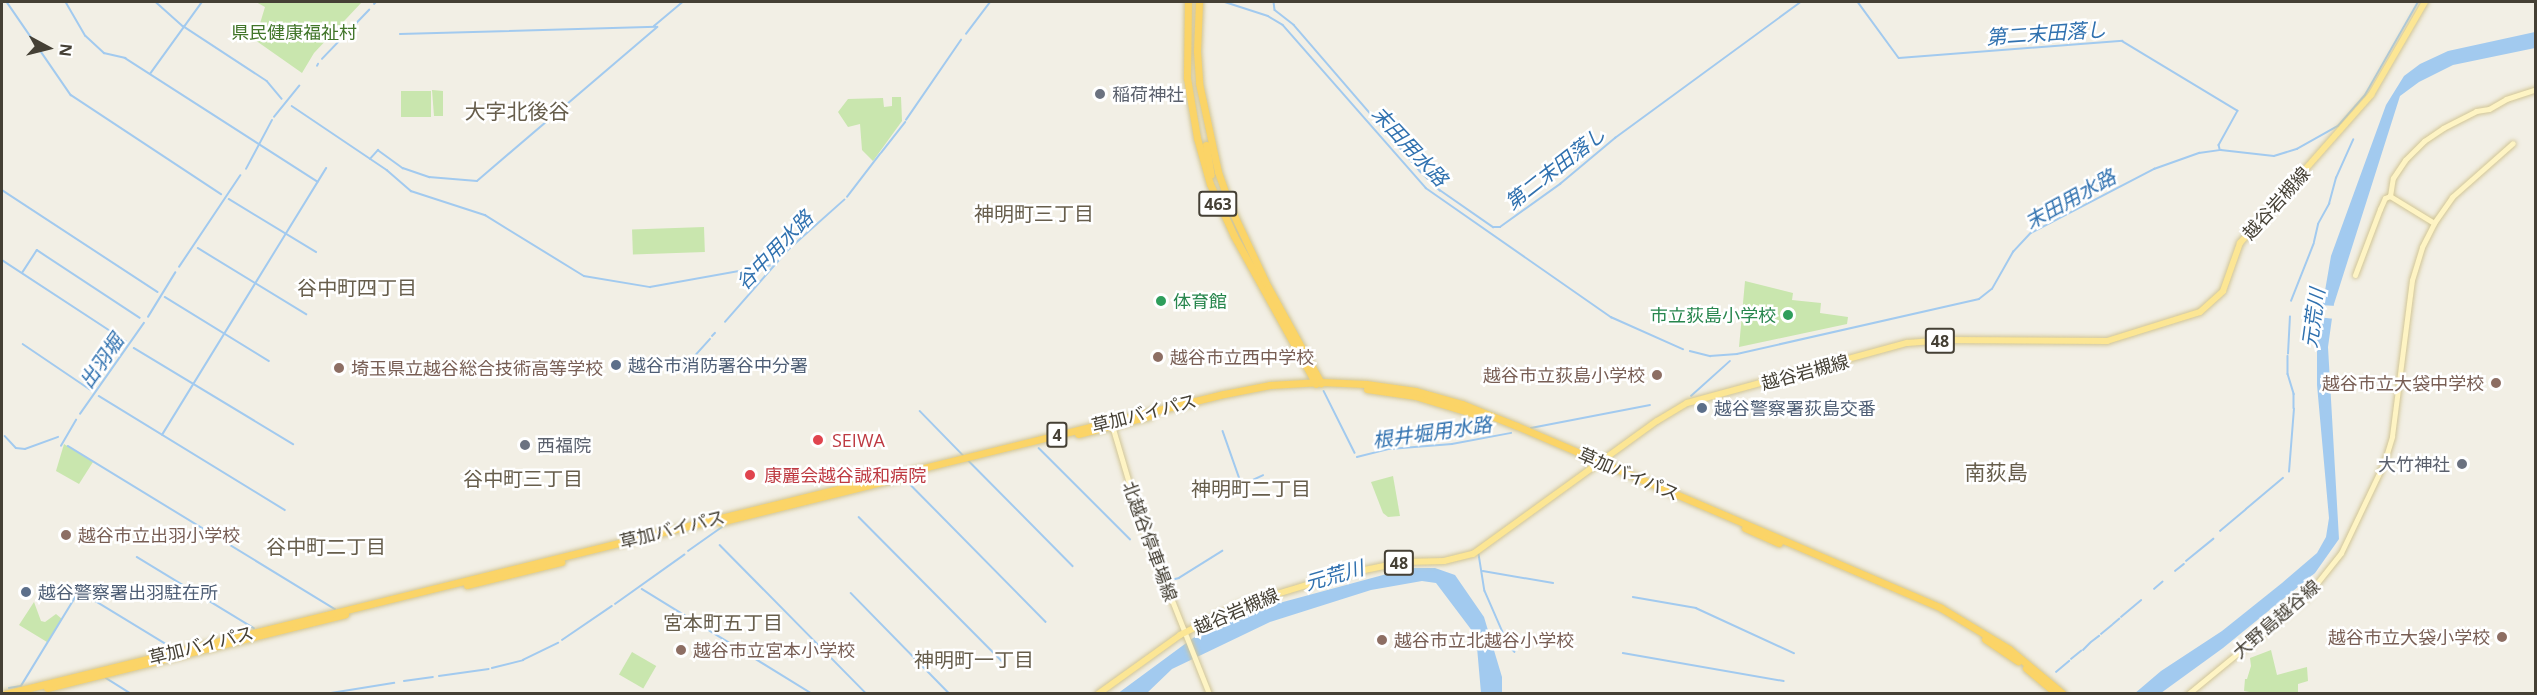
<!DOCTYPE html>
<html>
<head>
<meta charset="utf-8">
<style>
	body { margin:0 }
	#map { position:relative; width:2537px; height:695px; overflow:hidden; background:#f2efe5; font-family:"Open Sans","Noto Sans JP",sans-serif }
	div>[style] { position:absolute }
	.green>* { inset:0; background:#c9e6ae; transform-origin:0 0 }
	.water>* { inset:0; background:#a2caef }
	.pier>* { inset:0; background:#f2efe5 }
	.stream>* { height:1.5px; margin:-0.75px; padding:0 0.75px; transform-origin:0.75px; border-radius:0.75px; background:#a2caef }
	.roads { filter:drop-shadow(0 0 2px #d2c696) drop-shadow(0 0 2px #d2c696) }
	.secondary>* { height:5px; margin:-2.5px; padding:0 2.5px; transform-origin:2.5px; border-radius:2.5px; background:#fef4c4 }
	.primary>* { height:6px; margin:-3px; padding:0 3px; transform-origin:3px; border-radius:3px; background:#fce694 }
	.highway>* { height:7px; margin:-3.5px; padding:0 3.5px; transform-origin:3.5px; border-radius:3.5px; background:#fbd467 }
	.dots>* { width:16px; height:16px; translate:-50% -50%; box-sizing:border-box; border:3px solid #fff; border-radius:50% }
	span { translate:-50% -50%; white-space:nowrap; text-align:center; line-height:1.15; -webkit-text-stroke:5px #fff; paint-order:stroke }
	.shield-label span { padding:2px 4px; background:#fff; border:2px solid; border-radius:4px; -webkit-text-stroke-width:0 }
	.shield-label { font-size:16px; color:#454035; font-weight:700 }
	.park-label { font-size:18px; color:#417529 }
	.worship-label { font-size:18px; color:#5b616d }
	.left { translate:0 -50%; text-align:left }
	.right { translate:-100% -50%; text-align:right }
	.street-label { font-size:18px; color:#454035 }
	.leisure-label { font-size:18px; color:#27864d }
	.education-label { font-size:18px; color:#785e54 }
	.service-label { font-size:18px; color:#4e5e75 }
	.health-label { font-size:18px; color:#be3a42 }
	.water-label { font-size:20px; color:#3071af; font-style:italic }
	.neighbourhood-label { font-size:20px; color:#675e4c }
	.quarter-label { font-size:21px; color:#675e4c }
	.frame { position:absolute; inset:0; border:3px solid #454035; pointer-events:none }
	.north { position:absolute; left:18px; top:18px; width:60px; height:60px; -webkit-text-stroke:4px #fff; paint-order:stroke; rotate:97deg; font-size:16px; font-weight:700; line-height:24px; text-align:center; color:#454035 }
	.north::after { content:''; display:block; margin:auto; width:21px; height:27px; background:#454035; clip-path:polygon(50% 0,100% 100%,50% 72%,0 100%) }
</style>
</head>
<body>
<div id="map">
	<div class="green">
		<div style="clip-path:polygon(256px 2px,362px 2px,314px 53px,302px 73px,255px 40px,265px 7px)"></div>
		<div style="clip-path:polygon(432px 90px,443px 91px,443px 116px,434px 116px)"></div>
		<div style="left:401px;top:91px;width:30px;height:26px"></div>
		<div style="clip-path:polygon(892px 97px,901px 97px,902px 121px,873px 161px,862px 150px,860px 124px,848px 127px,838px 112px,848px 99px,883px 98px,884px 107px,892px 106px)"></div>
		<div style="left:704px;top:227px;width:25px;height:72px;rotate:88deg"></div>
		<div style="clip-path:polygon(1745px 281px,1793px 293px,1792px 300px,1821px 303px,1820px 313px,1848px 317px,1847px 324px,1739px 347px)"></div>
		<div style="clip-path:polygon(64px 444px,93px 462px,79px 484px,56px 471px)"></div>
		<div style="clip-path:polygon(1393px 476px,1400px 516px,1388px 517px,1383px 513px,1371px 482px)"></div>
		<div style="clip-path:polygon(34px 602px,41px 621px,45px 622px,56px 614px,62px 619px,47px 642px,19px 625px)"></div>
		<div style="clip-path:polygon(2271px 650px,2277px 675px,2307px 667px,2308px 681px,2298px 684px,2298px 693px,2255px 693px,2244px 691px,2245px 679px,2247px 679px,2251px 666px,2250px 658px)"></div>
		<div style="left:632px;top:652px;width:28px;height:26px;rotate:30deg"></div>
	</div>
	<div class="water">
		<div style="clip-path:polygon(2535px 32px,2535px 48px,2453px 65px,2419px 82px,2400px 96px,2334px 304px,2328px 347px,2339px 539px,2315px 573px,2223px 648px,2161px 693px,2134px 694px,2161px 671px,2222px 631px,2282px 583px,2317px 553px,2326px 537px,2329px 518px,2317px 385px,2317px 337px,2331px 256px,2386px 105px,2404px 76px,2420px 64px,2448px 51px)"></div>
		<div style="clip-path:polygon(1409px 568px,1435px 568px,1455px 575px,1484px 617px,1502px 677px,1502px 693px,1481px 693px,1476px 636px,1436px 583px,1422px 581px,1371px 590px,1270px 622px,1172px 669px,1147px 693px,1117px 694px,1193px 638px,1264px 607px)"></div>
	</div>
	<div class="pier">
		<div style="clip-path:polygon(2319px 305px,2337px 306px,2335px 319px,2317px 317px)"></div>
	</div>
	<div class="stream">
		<div style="left:7px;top:2px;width:113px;rotate:55.5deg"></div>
		<div style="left:71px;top:95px;width:180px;rotate:33.4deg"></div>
		<div style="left:66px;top:2px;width:39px;rotate:60deg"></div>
		<div style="left:86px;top:36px;width:25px;rotate:43deg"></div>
		<div style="left:104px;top:53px;width:22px;rotate:13deg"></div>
		<div style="left:125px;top:58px;width:229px;rotate:32.7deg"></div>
		<div style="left:156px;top:2px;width:36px;rotate:42deg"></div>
		<div style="left:183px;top:26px;width:100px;rotate:33.2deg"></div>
		<div style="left:267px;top:81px;width:23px;rotate:50deg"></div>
		<div style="left:1225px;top:2px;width:45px;rotate:18deg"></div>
		<div style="left:1268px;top:16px;width:17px;rotate:31deg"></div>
		<div style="left:1283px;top:25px;width:217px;rotate:48.7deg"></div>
		<div style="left:1426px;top:188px;width:226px;rotate:34.9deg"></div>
		<div style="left:1611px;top:317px;width:79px;rotate:24deg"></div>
		<div style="left:1274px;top:2px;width:8px;rotate:83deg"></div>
		<div style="left:1275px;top:10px;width:24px;rotate:38deg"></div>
		<div style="left:1294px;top:25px;width:193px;rotate:49.2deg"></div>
		<div style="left:1420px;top:171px;width:28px;rotate:44deg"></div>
		<div style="left:1440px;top:190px;width:65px;rotate:34.9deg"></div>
		<div style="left:1493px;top:227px;width:7px"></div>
		<div style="left:1500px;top:227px;width:74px;rotate:-35.6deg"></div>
		<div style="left:1560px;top:184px;width:72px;rotate:-39.9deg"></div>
		<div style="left:1615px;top:138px;width:230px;rotate:-36.2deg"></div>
		<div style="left:1858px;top:2px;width:69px;rotate:53.8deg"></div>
		<div style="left:1899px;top:58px;width:224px;rotate:-4.4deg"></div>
		<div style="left:2122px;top:41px;width:135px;rotate:31.1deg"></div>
		<div style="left:2238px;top:111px;width:39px;rotate:119deg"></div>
		<div style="left:2219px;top:145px;width:4px;rotate:76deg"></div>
		<div style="left:374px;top:4px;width:3px;rotate:-45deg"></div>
		<div style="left:654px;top:26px;width:38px;rotate:-40deg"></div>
		<div style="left:400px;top:34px;width:256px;rotate:-1.6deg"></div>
		<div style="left:966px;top:34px;width:40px;rotate:-53deg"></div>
		<div style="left:322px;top:59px;width:68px;rotate:-46.2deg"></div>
		<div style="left:317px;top:66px;width:2px;rotate:-63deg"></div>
		<div style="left:150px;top:74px;width:89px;rotate:-54.2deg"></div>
		<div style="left:292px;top:106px;width:115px;rotate:34deg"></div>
		<div style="left:387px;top:170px;width:32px;rotate:41deg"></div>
		<div style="left:411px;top:191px;width:78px;rotate:18deg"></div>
		<div style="left:485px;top:215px;width:116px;rotate:31.6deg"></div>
		<div style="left:584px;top:276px;width:67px;rotate:9.5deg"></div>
		<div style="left:650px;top:287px;width:124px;rotate:-10.2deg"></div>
		<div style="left:274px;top:117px;width:40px;rotate:-51deg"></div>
		<div style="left:906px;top:120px;width:97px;rotate:-55.5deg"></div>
		<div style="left:881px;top:153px;width:39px;rotate:-52deg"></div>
		<div style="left:370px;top:159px;width:12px;rotate:-48deg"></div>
		<div style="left:378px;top:150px;width:31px;rotate:36deg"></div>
		<div style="left:403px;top:168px;width:28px;rotate:19deg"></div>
		<div style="left:429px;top:177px;width:48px;rotate:4.8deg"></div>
		<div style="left:477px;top:181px;width:237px;rotate:-40.5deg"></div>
		<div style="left:246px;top:169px;width:55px;rotate:-62deg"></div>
		<div style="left:2px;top:190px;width:186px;rotate:33.2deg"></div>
		<div style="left:847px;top:197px;width:54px;rotate:-52.5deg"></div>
		<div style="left:229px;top:199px;width:102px;rotate:31.3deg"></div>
		<div style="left:2314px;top:242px;width:18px;rotate:-77deg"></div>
		<div style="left:2318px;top:224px;width:23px;rotate:-61deg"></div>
		<div style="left:2329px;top:204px;width:27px;rotate:-75deg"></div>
		<div style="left:2336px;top:178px;width:42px;rotate:-65.9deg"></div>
		<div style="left:198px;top:248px;width:127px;rotate:31.4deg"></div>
		<div style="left:2px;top:260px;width:148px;rotate:33.2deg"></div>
		<div style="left:179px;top:267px;width:110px;rotate:-56.2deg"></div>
		<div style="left:22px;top:273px;width:27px;rotate:-57deg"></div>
		<div style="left:37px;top:250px;width:123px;rotate:33.4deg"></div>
		<div style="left:165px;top:297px;width:122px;rotate:31.6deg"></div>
		<div style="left:2291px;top:301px;width:62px;rotate:-68.4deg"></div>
		<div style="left:148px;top:317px;width:52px;rotate:-58.5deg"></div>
		<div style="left:725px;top:322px;width:97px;rotate:-48.8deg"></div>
		<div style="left:789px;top:249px;width:74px;rotate:-41.7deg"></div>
		<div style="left:712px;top:336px;width:4px;rotate:-45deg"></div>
		<div style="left:23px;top:344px;width:82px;rotate:34.1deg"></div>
		<div style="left:134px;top:348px;width:186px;rotate:31.1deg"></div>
		<div style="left:1690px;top:351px;width:21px;rotate:14deg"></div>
		<div style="left:1710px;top:356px;width:27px;rotate:-4deg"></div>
		<div style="left:1737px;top:354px;width:248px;rotate:-12.8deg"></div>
		<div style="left:1979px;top:299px;width:16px;rotate:-38deg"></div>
		<div style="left:1992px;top:289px;width:43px;rotate:-60.4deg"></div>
		<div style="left:2013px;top:252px;width:26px;rotate:-47deg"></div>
		<div style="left:2031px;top:233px;width:139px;rotate:-27.5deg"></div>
		<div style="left:2154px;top:169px;width:48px;rotate:-19.6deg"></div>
		<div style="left:2199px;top:153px;width:22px;rotate:-8deg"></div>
		<div style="left:2221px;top:150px;width:53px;rotate:6.5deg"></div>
		<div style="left:2274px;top:156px;width:24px;rotate:-17deg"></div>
		<div style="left:2297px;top:149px;width:47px;rotate:-29.3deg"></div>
		<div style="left:2338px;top:126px;width:41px;rotate:-48.9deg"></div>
		<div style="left:2365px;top:95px;width:107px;rotate:-60.3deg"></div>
		<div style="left:2288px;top:354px;width:37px;rotate:-87deg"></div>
		<div style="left:2288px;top:356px;width:18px;rotate:90deg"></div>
		<div style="left:2288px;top:374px;width:21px;rotate:73deg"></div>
		<div style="left:2294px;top:394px;width:14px;rotate:90deg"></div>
		<div style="left:683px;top:369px;width:40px;rotate:-48deg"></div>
		<div style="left:1324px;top:391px;width:69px;rotate:63.4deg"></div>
		<div style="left:99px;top:396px;width:218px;rotate:31.5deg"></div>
		<div style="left:1691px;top:396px;width:52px;rotate:-41.9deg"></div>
		<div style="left:920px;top:411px;width:62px;rotate:45.7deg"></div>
		<div style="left:80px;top:414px;width:111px;rotate:-54.9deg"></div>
		<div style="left:1531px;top:428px;width:121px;rotate:-10.9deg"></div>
		<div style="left:1223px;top:431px;width:57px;rotate:70.6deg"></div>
		<div style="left:1242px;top:485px;width:23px;rotate:-25deg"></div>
		<div style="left:162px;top:435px;width:313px;rotate:-58.4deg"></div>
		<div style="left:5px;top:436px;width:16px;rotate:47deg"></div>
		<div style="left:16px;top:448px;width:9px;rotate:6deg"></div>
		<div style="left:25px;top:449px;width:35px;rotate:-20deg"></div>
		<div style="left:61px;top:446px;width:30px;rotate:-60deg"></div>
		<div style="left:68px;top:446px;width:313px;rotate:31.4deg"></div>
		<div style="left:1039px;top:448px;width:129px;rotate:45deg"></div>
		<div style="left:1357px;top:457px;width:34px;rotate:-14deg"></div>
		<div style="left:1390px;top:449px;width:62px;rotate:-4.6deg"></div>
		<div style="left:1452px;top:444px;width:60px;rotate:-10.6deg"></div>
		<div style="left:968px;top:460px;width:149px;rotate:45.3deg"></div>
		<div style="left:2289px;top:472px;width:63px;rotate:-85.5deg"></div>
		<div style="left:906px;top:480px;width:199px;rotate:45.4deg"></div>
		<div style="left:2246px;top:509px;width:48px;rotate:-40deg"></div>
		<div style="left:859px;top:517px;width:206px;rotate:45.2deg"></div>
		<div style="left:2220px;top:531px;width:33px;rotate:-40deg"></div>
		<div style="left:720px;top:545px;width:209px;rotate:45.4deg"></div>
		<div style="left:688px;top:551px;width:45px;rotate:-35.1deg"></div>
		<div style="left:1479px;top:554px;width:37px;rotate:81deg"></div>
		<div style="left:1485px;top:591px;width:60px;rotate:66.4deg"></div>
		<div style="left:1509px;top:646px;width:8px;rotate:45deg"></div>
		<div style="left:137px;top:557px;width:137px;rotate:31.3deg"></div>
		<div style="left:2186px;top:561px;width:35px;rotate:-39deg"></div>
		<div style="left:1483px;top:571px;width:71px;rotate:9.7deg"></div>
		<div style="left:2175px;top:571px;width:11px;rotate:-38deg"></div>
		<div style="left:1171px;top:580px;width:8px;rotate:-14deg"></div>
		<div style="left:1179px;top:578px;width:51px;rotate:-32.1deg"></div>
		<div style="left:642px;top:589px;width:201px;rotate:31.6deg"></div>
		<div style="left:2154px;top:589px;width:11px;rotate:-41deg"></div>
		<div style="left:851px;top:593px;width:141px;rotate:45.6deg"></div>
		<div style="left:1633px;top:597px;width:64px;rotate:9.9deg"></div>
		<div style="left:1696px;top:608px;width:108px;rotate:24.7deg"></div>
		<div style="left:615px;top:604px;width:85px;rotate:-35.4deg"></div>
		<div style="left:2121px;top:617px;width:26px;rotate:-40deg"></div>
		<div style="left:2113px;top:624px;width:8px;rotate:-40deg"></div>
		<div style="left:2101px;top:634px;width:14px;rotate:-39deg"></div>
		<div style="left:562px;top:640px;width:60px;rotate:-34.2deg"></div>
		<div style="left:2091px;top:642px;width:10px;rotate:-37deg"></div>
		<div style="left:2083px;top:650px;width:10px;rotate:-45deg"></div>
		<div style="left:1623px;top:653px;width:163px;rotate:9.9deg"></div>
		<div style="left:2071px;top:659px;width:13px;rotate:-39deg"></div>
		<div style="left:492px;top:668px;width:32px;rotate:-14deg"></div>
		<div style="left:523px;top:660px;width:39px;rotate:-26deg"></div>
		<div style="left:2056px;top:672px;width:17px;rotate:-40deg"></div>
		<div style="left:439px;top:676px;width:50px;rotate:-8deg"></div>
		<div style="left:106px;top:678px;width:31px;rotate:32deg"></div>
		<div style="left:404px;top:681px;width:29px;rotate:-8deg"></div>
		<div style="left:9px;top:688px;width:12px;rotate:-9deg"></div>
		<div style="left:21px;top:686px;width:111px;rotate:-58.6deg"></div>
		<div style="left:79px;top:591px;width:108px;rotate:31.3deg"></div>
		<div style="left:325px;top:694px;width:70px;rotate:-9.1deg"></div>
	</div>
	<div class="roads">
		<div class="secondary">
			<div style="left:2434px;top:223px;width:52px;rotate:-148.5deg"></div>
			<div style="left:2390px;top:196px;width:18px;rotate:-81deg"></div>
			<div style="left:2393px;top:178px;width:22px;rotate:-56deg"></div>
			<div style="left:2405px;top:160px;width:27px;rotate:-45deg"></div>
			<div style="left:2424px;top:141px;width:23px;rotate:-34deg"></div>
			<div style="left:2443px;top:128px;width:37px;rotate:-27deg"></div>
			<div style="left:2476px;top:111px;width:13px;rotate:-9deg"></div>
			<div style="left:2489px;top:109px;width:20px;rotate:-30deg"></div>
			<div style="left:2506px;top:99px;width:32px;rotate:-18deg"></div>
			<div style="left:2355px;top:275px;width:71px;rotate:-69.3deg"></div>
			<div style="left:2380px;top:209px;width:12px;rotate:-66deg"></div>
			<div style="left:2385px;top:198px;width:5px;rotate:-22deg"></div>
			<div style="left:1111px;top:422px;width:99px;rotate:73.6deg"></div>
			<div style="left:1139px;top:517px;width:190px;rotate:68.4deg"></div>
			<div style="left:2188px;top:694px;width:153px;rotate:-39.4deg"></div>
			<div style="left:2306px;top:597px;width:56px;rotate:-51.5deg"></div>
			<div style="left:2341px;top:553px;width:100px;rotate:-64.5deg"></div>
			<div style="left:2384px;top:463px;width:28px;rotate:-73deg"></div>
			<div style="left:2392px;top:436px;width:157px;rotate:-82.7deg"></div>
			<div style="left:2412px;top:280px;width:34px;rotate:-73deg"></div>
			<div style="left:2422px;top:247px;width:27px;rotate:-63deg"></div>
			<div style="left:2434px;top:223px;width:32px;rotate:-55deg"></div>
			<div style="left:2452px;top:197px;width:81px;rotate:-41.5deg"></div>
		</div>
		<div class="primary">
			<div style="left:1098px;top:694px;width:101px;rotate:-35.7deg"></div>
			<div style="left:1180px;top:635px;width:67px;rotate:-26.6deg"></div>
			<div style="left:1240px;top:605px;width:104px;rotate:-16.7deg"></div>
			<div style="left:1340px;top:575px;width:65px;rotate:-11.5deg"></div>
			<div style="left:1404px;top:562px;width:40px;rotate:-1.4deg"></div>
			<div style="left:1444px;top:561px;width:30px;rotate:-14deg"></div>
			<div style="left:1473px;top:554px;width:227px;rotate:-35.9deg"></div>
			<div style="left:1657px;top:421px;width:35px;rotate:-31deg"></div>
			<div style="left:1687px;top:403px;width:228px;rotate:-15.3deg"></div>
			<div style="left:1907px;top:343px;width:40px;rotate:-4.3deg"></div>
			<div style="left:1947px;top:340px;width:160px;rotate:0.4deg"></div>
			<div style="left:2107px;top:341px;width:97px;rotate:-17.3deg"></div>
			<div style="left:2200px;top:312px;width:31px;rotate:-42deg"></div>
			<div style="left:2223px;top:291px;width:51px;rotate:-70.5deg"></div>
			<div style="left:2240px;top:243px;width:198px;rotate:-48.5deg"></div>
			<div style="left:2371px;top:95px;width:108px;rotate:-59.9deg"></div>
		</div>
		<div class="highway">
			<div style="left:1188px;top:2px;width:76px;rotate:90.8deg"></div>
			<div style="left:1187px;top:78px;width:61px;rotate:80.5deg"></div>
			<div style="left:1197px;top:138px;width:48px;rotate:74.2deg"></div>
			<div style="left:1210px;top:184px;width:57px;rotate:65.2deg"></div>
			<div style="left:1234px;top:236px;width:169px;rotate:61deg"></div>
			<div style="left:1199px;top:2px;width:49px;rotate:92.3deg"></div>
			<div style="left:1197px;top:51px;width:32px;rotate:86deg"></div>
			<div style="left:1199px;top:83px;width:91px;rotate:77.9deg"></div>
			<div style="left:1218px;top:172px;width:41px;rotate:70.3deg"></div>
			<div style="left:1232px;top:211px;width:84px;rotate:64.7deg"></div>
			<div style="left:1268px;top:287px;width:110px;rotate:61.1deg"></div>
			<div style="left:1206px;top:145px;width:30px;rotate:81deg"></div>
			<div style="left:1367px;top:389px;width:49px;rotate:8.3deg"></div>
			<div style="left:1415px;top:396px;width:63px;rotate:16.7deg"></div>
			<div style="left:1078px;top:434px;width:73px;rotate:-14.2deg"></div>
			<div style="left:720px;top:522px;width:196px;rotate:-13.9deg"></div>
			<div style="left:1745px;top:528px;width:37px;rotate:24deg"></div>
			<div style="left:467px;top:585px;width:97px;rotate:-13.7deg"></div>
			<div style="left:1985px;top:639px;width:40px;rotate:34deg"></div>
			<div style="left:2026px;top:668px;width:40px;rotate:40deg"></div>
			<div style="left:47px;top:688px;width:307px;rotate:-13.9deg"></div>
			<div style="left:5px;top:694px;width:1255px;rotate:-13.83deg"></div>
			<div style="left:1224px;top:394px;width:47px;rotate:-11.1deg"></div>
			<div style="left:1270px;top:385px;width:51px;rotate:-3.4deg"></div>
			<div style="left:1321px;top:382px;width:45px;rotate:2.5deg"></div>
			<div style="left:1366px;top:384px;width:50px;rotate:8deg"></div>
			<div style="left:1416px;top:391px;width:48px;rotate:15.8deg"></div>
			<div style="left:1462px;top:404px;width:59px;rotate:21.8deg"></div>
			<div style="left:1517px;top:426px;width:461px;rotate:23.2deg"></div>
			<div style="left:1941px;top:608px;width:79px;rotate:31.1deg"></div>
			<div style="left:2009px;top:649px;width:70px;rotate:39.8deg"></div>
		</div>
	</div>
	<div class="dots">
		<div style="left:1100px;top:94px;background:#6b7280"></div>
		<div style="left:1161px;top:301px;background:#2e9e5b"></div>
		<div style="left:1788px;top:315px;background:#2e9e5b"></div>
		<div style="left:1158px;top:357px;background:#8d6e63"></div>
		<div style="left:616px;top:365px;background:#5c6f8a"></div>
		<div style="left:339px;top:368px;background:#8d6e63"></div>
		<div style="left:1657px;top:375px;background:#8d6e63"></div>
		<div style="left:2496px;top:383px;background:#8d6e63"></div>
		<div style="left:1702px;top:408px;background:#5c6f8a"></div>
		<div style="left:818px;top:440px;background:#e0444e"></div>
		<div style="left:525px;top:445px;background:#6b7280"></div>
		<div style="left:2462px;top:464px;background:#6b7280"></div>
		<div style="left:750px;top:475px;background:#e0444e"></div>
		<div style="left:66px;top:535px;background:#8d6e63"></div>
		<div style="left:26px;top:592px;background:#5c6f8a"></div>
		<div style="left:2502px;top:637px;background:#8d6e63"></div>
		<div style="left:1382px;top:640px;background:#8d6e63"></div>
		<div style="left:681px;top:650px;background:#8d6e63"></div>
	</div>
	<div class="shield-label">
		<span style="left:1218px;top:204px">463</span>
		<span style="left:1940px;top:341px">48</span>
		<span style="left:1057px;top:435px">4</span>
		<span style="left:1399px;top:563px">48</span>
	</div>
	<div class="park-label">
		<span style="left:294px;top:32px">県民健康福祉村</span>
	</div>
	<div class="worship-label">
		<span class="left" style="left:1112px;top:94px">稲荷神社</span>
		<span class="left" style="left:537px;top:445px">西福院</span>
		<span class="right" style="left:2450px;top:464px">大竹神社</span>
	</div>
	<div class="street-label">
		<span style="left:2276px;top:203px;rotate:-48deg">越谷岩槻線</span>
		<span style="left:1805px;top:372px;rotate:-15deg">越谷岩槻線</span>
		<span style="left:1144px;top:413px;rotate:-14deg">草加バイパス</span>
		<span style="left:1629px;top:474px;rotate:23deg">草加バイパス</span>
		<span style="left:672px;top:529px;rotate:-14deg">草加バイパス</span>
		<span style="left:1150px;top:541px;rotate:70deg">北越谷停車場線</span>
		<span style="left:1236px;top:611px;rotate:-23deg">越谷岩槻線</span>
		<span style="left:2276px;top:619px;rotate:-41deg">大野島越谷線</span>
		<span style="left:201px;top:645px;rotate:-14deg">草加バイパス</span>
	</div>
	<div class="leisure-label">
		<span class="left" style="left:1173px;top:301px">体育館</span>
		<span class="right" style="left:1776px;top:315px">市立荻島小学校</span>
	</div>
	<div class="education-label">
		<span class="left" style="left:1170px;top:357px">越谷市立西中学校</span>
		<span class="left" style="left:351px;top:368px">埼玉県立越谷総合技術高等学校</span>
		<span class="right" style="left:1645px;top:375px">越谷市立荻島小学校</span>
		<span class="right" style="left:2484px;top:383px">越谷市立大袋中学校</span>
		<span class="left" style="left:78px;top:535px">越谷市立出羽小学校</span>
		<span class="right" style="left:2490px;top:637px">越谷市立大袋小学校</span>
		<span class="left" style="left:1394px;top:640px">越谷市立北越谷小学校</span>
		<span class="left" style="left:693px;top:650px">越谷市立宮本小学校</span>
	</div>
	<div class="service-label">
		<span class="left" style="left:628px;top:365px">越谷市消防署谷中分署</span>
		<span class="left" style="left:1714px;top:408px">越谷警察署荻島交番</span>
		<span class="left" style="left:38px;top:592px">越谷警察署出羽駐在所</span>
	</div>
	<div class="health-label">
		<span class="left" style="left:832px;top:440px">SEIWA</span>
		<span class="left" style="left:764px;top:475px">康麗会越谷誠和病院</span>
	</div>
	<div class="water-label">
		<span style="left:2046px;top:33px;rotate:-4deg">第二末田落し</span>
		<span style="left:1410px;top:146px;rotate:47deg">末田用水路</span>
		<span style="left:1555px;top:168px;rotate:-38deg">第二末田落し</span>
		<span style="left:2070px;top:199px;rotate:-29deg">末田用水路</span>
		<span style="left:774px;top:250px;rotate:-46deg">谷中用水路</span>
		<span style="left:2313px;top:318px;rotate:-82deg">元荒川</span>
		<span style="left:101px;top:361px;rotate:-55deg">出羽堀</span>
		<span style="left:1432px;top:432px;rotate:-8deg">根井堀用水路</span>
		<span style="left:1334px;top:575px;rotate:-16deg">元荒川</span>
	</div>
	<div class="neighbourhood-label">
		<span style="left:1034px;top:213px">神明町三丁目</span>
		<span style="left:357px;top:287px">谷中町四丁目</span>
		<span style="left:523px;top:478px">谷中町三丁目</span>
		<span style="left:1251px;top:488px">神明町二丁目</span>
		<span style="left:326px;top:546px">谷中町二丁目</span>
		<span style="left:723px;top:622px">宮本町五丁目</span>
		<span style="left:974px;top:659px">神明町一丁目</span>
	</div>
	<div class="quarter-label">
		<span style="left:517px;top:111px">大字北後谷</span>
		<span style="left:1996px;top:472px">南荻島</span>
	</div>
	<div class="frame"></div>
	<div class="north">N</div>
</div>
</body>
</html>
